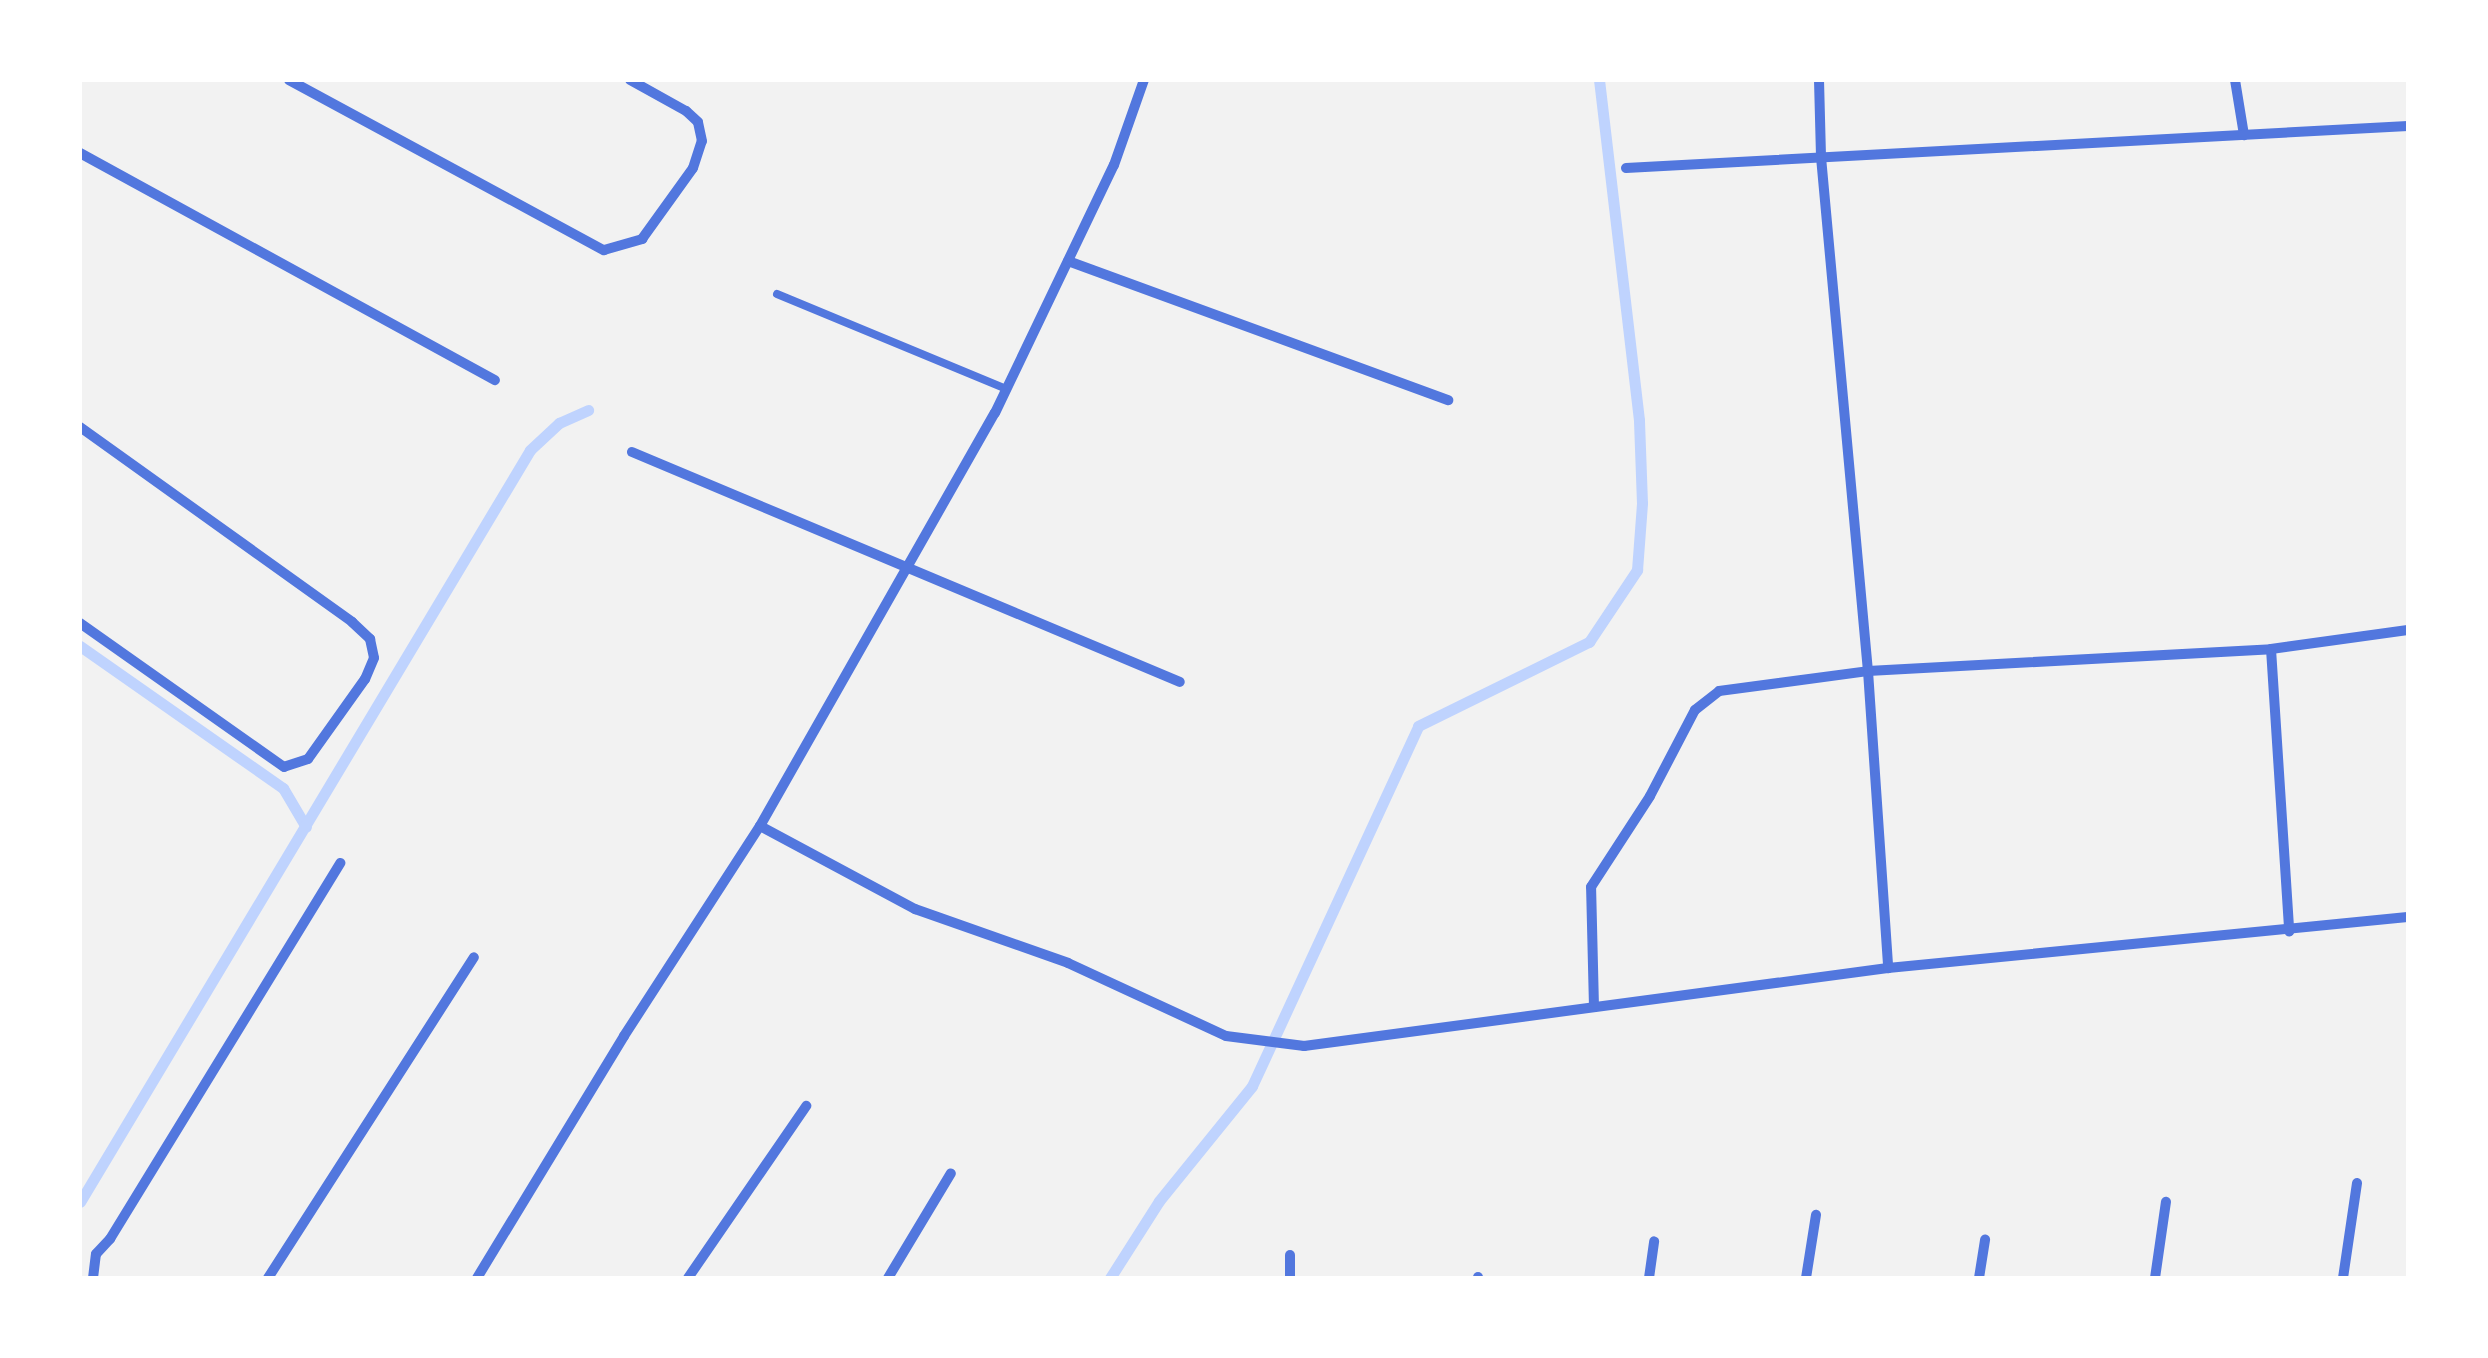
<!DOCTYPE html>
<html>
<head>
<meta charset="utf-8">
<style>
	body { margin:0 }
	#map { position:relative; width:2488px; height:1358px; overflow:hidden; background:#f2f2f2; font-family:"Open Sans",sans-serif }
	div>[style] { position:absolute }
	.stream>* { height:11px; margin:-5.5px; padding:0 5.5px; transform-origin:5.5px; border-radius:5.5px; background:#bfd3fe }
	.service>* { height:8px; margin:-4px; padding:0 4px; transform-origin:4px; border-radius:4px; background:#5277de }
	.minor>* { height:10px; margin:-5px; padding:0 5px; transform-origin:5px; border-radius:5px; background:#5277de }
	span { translate:-50% -50%; white-space:nowrap; text-align:center; line-height:1.15; -webkit-text-stroke:8px #fff; paint-order:stroke }
	.frame { position:absolute; inset:0; border:82px solid #fff; pointer-events:none }
</style>
</head>
<body>
<div id="map">
	<div class="stream">
		<div style="left:80px;top:646px;width:248px;rotate:35deg"></div>
		<div style="left:283px;top:788px;width:45px;rotate:59.5deg"></div>
		<div style="left:80px;top:1202px;width:876px;rotate:-59.1deg"></div>
		<div style="left:530px;top:450px;width:40px;rotate:-43deg"></div>
		<div style="left:559px;top:423px;width:32px;rotate:-24deg"></div>
		<div style="left:1110px;top:1278px;width:91px;rotate:-57.5deg"></div>
		<div style="left:1159px;top:1201px;width:148px;rotate:-51deg"></div>
		<div style="left:1252px;top:1086px;width:396px;rotate:-65.2deg"></div>
		<div style="left:1418px;top:726px;width:191px;rotate:-26.2deg"></div>
		<div style="left:1589px;top:642px;width:87px;rotate:-56.3deg"></div>
		<div style="left:1637px;top:570px;width:67px;rotate:-85.7deg"></div>
		<div style="left:1642px;top:503px;width:83px;rotate:-92.1deg"></div>
		<div style="left:1639px;top:420px;width:342px;rotate:-96.7deg"></div>
	</div>
	<div class="service">
		<div style="left:777px;top:294px;width:248px;rotate:22.5deg"></div>
	</div>
	<div class="minor">
		<div style="left:289px;top:80px;width:358px;rotate:28.4deg"></div>
		<div style="left:604px;top:250px;width:40px;rotate:-16deg"></div>
		<div style="left:642px;top:239px;width:87px;rotate:-54.3deg"></div>
		<div style="left:693px;top:168px;width:28px;rotate:-72deg"></div>
		<div style="left:702px;top:141px;width:19px;rotate:-102deg"></div>
		<div style="left:698px;top:122px;width:16px;rotate:-137deg"></div>
		<div style="left:686px;top:111px;width:64px;rotate:-151deg"></div>
		<div style="left:1819px;top:80px;width:77px;rotate:88.5deg"></div>
		<div style="left:1821px;top:157px;width:516px;rotate:84.78deg"></div>
		<div style="left:1868px;top:671px;width:298px;rotate:86.1deg"></div>
		<div style="left:2235px;top:80px;width:56px;rotate:80.7deg"></div>
		<div style="left:80px;top:153px;width:473px;rotate:28.7deg"></div>
		<div style="left:1626px;top:168px;width:783px;rotate:-3.07deg"></div>
		<div style="left:1068px;top:261px;width:405px;rotate:20.1deg"></div>
		<div style="left:80px;top:427px;width:335px;rotate:35.6deg"></div>
		<div style="left:352px;top:622px;width:25px;rotate:43deg"></div>
		<div style="left:370px;top:639px;width:19px;rotate:78deg"></div>
		<div style="left:374px;top:658px;width:23px;rotate:113deg"></div>
		<div style="left:365px;top:679px;width:98px;rotate:125.5deg"></div>
		<div style="left:308px;top:759px;width:25px;rotate:162deg"></div>
		<div style="left:284px;top:767px;width:250px;rotate:-144.8deg"></div>
		<div style="left:632px;top:452px;width:594px;rotate:22.77deg"></div>
		<div style="left:2271px;top:649px;width:283px;rotate:86.3deg"></div>
		<div style="left:760px;top:826px;width:176px;rotate:28.2deg"></div>
		<div style="left:915px;top:909px;width:162px;rotate:19.4deg"></div>
		<div style="left:1068px;top:963px;width:174px;rotate:24.8deg"></div>
		<div style="left:1226px;top:1036px;width:79px;rotate:7.3deg"></div>
		<div style="left:1304px;top:1046px;width:589px;rotate:-7.61deg"></div>
		<div style="left:1888px;top:968px;width:522px;rotate:-5.6deg"></div>
		<div style="left:1594px;top:1007px;width:120px;rotate:-91.4deg"></div>
		<div style="left:1591px;top:887px;width:108px;rotate:-57deg"></div>
		<div style="left:1650px;top:796px;width:97px;rotate:-62.4deg"></div>
		<div style="left:1695px;top:710px;width:31px;rotate:-38deg"></div>
		<div style="left:1719px;top:691px;width:150px;rotate:-7.6deg"></div>
		<div style="left:1868px;top:671px;width:404px;rotate:-3.1deg"></div>
		<div style="left:2271px;top:649px;width:138px;rotate:-7.9deg"></div>
		<div style="left:93px;top:1278px;width:24px;rotate:-83deg"></div>
		<div style="left:96px;top:1254px;width:21px;rotate:-47deg"></div>
		<div style="left:110px;top:1239px;width:441px;rotate:-58.5deg"></div>
		<div style="left:268px;top:1278px;width:381px;rotate:-57.3deg"></div>
		<div style="left:477px;top:1278px;width:283px;rotate:-58.7deg"></div>
		<div style="left:624px;top:1036px;width:250px;rotate:-57.1deg"></div>
		<div style="left:760px;top:826px;width:475px;rotate:-60.4deg"></div>
		<div style="left:995px;top:413px;width:275px;rotate:-64.4deg"></div>
		<div style="left:1114px;top:165px;width:90px;rotate:-70.6deg"></div>
		<div style="left:688px;top:1278px;width:209px;rotate:-55.5deg"></div>
		<div style="left:888px;top:1278px;width:122px;rotate:-59deg"></div>
		<div style="left:1290px;top:1278px;width:23px;rotate:-90deg"></div>
		<div style="left:1478px;top:1278px;width:1px;rotate:-90deg"></div>
		<div style="left:1649px;top:1278px;width:37px;rotate:-82deg"></div>
		<div style="left:1806px;top:1278px;width:64px;rotate:-81deg"></div>
		<div style="left:1979px;top:1278px;width:39px;rotate:-81deg"></div>
		<div style="left:2155px;top:1278px;width:77px;rotate:-81.8deg"></div>
		<div style="left:2343px;top:1278px;width:96px;rotate:-81.6deg"></div>
	</div>
	<div class="frame"></div>
</div>
</body>
</html>
